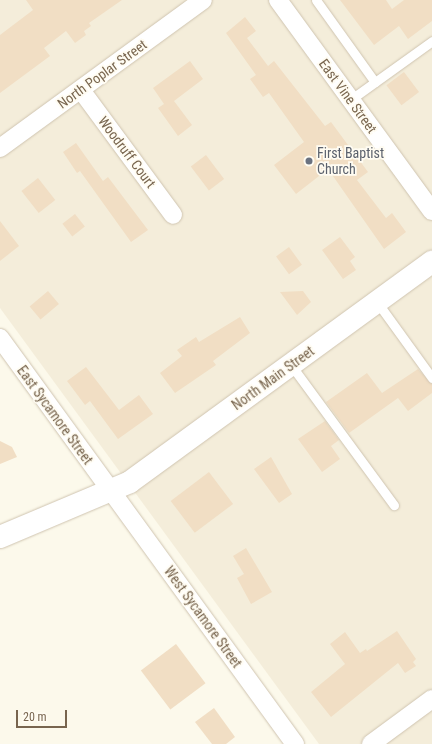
<!DOCTYPE html>
<html>
<head>
<meta charset="utf-8">
<style>
	body { margin:0 }
	#map { position:relative; width:432px; height:744px; overflow:hidden; background:#fcf9eb; font-family:"Roboto Condensed",sans-serif }
	div>[style] { position:absolute }
	.residential>* { inset:0; background:#f4edda }
	.building>* { inset:0; background:#f1dec4; transform-origin:0 0 }
	.roads { filter:drop-shadow(0 0 1px #cfc4b0) drop-shadow(0 0 1px #cfc4b0) }
	.service>* { height:9px; margin:-4.5px; padding:0 4.5px; transform-origin:4.5px; border-radius:4.5px; background:#fff }
	.minor>* { height:18px; margin:-9px; padding:0 9px; transform-origin:9px; border-radius:9px; background:#fff }
	.secondary>* { height:22px; margin:-11px; padding:0 11px; transform-origin:11px; border-radius:11px; background:#fff }
	.dots>* { width:11px; height:11px; translate:-50% -50%; box-sizing:border-box; border:2px solid #fffcf2; border-radius:50% }
	span { translate:-50% -50%; white-space:nowrap; text-align:center; line-height:1.15; -webkit-text-stroke:3.5px #fffcf2; paint-order:stroke }
	.street-label { font-size:14px; color:#78654e }
	.worship-label { font-size:14px; color:#5b616d }
	.left { translate:0 -50%; text-align:left }
	.scale { position:absolute; left:16px; top:710px; width:51px; height:18px; box-sizing:border-box; border:2px solid #78654e; border-top:0; padding-left:5px; font-size:12px; line-height:14px; white-space:nowrap; color:#78654e; -webkit-text-stroke:3px #fffcf2; paint-order:stroke }
</style>
</head>
<body>
<div id="map">
	<div class="residential">
		<div style="clip-path:polygon(0 0,432px 0,432px 744px,319px 744px,0 308px)"></div>
	</div>
	<div class="building">
		<div style="clip-path:polygon(26px 0,122px 0,89px 23px,91px 26px,84px 31px,86px 35px,75px 43px,66px 31px,44px 48px,50px 56px,0 93px,0 35px,33px 10px)"></div>
		<div style="clip-path:polygon(340px 0,386px 0,392px 9px,404px 0,432px 0,432px 21px,408px 39px,399px 26px,374px 45px)"></div>
		<div style="clip-path:polygon(245px 17px,256px 31px,247px 38px,268px 66px,274px 61px,325px 126px,331px 122px,368px 172px,357px 180px,386px 218px,392px 213px,406px 232px,384px 249px,328px 169px,296px 194px,274px 165px,304px 142px,269px 93px,263px 97px,250px 79px,256px 75px,226px 33px)"></div>
		<div style="clip-path:polygon(190px 61px,203px 79px,174px 101px,192px 125px,178px 136px,158px 108px,164px 104px,153px 88px)"></div>
		<div style="left:404px;top:72px;width:25px;height:22px;rotate:53deg"></div>
		<div style="clip-path:polygon(76px 143px,103px 181px,108px 177px,148px 230px,131px 242px,80px 171px,77px 173px,63px 152px)"></div>
		<div style="left:206px;top:155px;width:30px;height:19px;rotate:53deg"></div>
		<div style="left:38px;top:178px;width:28px;height:21px;rotate:52deg"></div>
		<div style="left:75px;top:214px;width:16px;height:16px;rotate:52deg"></div>
		<div style="clip-path:polygon(0 221px,19px 246px,0 261px)"></div>
		<div style="clip-path:polygon(340px 237px,355px 257px,350px 261px,356px 270px,343px 279px,322px 250px)"></div>
		<div style="left:289px;top:247px;width:22px;height:16px;rotate:54deg"></div>
		<div style="left:48px;top:291px;width:17px;height:24px;rotate:50deg"></div>
		<div style="clip-path:polygon(303px 291px,311px 302px,297px 315px,280px 292px)"></div>
		<div style="clip-path:polygon(240px 317px,250px 333px,213px 361px,216px 365px,175px 393px,160px 373px,182px 356px,177px 350px,196px 337px,199px 342px)"></div>
		<div style="clip-path:polygon(86px 367px,119px 410px,139px 395px,153px 414px,118px 439px,90px 401px,85px 405px,67px 381px)"></div>
		<div style="clip-path:polygon(418px 369px,432px 384px,432px 393px,408px 411px,398px 398px,349px 433px,326px 402px,367px 373px,382px 393px)"></div>
		<div style="clip-path:polygon(325px 421px,339px 440px,331px 446px,340px 459px,322px 472px,298px 439px)"></div>
		<div style="clip-path:polygon(0 441px,12px 447px,17px 457px,0 464px)"></div>
		<div style="clip-path:polygon(271px 457px,292px 494px,279px 503px,254px 469px)"></div>
		<div style="left:209px;top:472px;width:40px;height:48px;rotate:53deg"></div>
		<div style="clip-path:polygon(246px 548px,272px 592px,251px 604px,237px 578px,244px 574px,233px 556px)"></div>
		<div style="clip-path:polygon(397px 631px,416px 659px,413px 662px,416px 666px,405px 673px,398px 663px,331px 717px,311px 692px,345px 664px,330px 644px,345px 632px,360px 653px,366px 649px,367px 651px)"></div>
		<div style="left:176px;top:644px;width:49px;height:44px;rotate:53deg"></div>
		<div style="clip-path:polygon(214px 708px,235px 737px,226px 744px,212px 744px,195px 722px)"></div>
	</div>
	<div class="roads">
		<div class="service">
			<div style="left:316px;top:0;width:101px;rotate:54.3deg"></div>
			<div style="left:350px;top:100px;width:101px;rotate:-35.7deg"></div>
			<div style="left:377px;top:302px;width:94px;rotate:54.1deg"></div>
			<div style="left:291px;top:365px;width:174px;rotate:53.7deg"></div>
		</div>
		<div class="minor">
			<div style="left:278px;top:0;width:261px;rotate:53.9deg"></div>
			<div style="left:81px;top:90px;width:155px;rotate:53.6deg"></div>
			<div style="left:0;top:148px;width:251px;rotate:-36.1deg"></div>
			<div style="left:0;top:338px;width:502px;rotate:54deg"></div>
			<div style="left:371px;top:744px;width:76px;rotate:-36.4deg"></div>
		</div>
		<div class="secondary">
			<div style="left:0;top:537px;width:141px;rotate:-22.9deg"></div>
			<div style="left:130px;top:482px;width:374px;rotate:-36.1deg"></div>
		</div>
	</div>
	<div class="dots">
		<div style="left:309px;top:161px;background:#6b7280"></div>
	</div>
	<div class="street-label">
		<span style="left:102px;top:74px;rotate:-36deg">North Poplar Street</span>
		<span style="left:348px;top:96px;rotate:54deg">East Vine Street</span>
		<span style="left:127px;top:152px;rotate:53deg">Woodruff Court</span>
		<span style="left:273px;top:378px;rotate:-36deg">North Main Street</span>
		<span style="left:55px;top:415px;rotate:54deg">East Sycamore Street</span>
		<span style="left:203px;top:617px;rotate:54deg">West Sycamore Street</span>
	</div>
	<div class="worship-label">
		<span class="left" style="left:317px;top:161px">First Baptist<br>Church</span>
	</div>
	<div class="scale">20 m</div>
</div>
</body>
</html>
